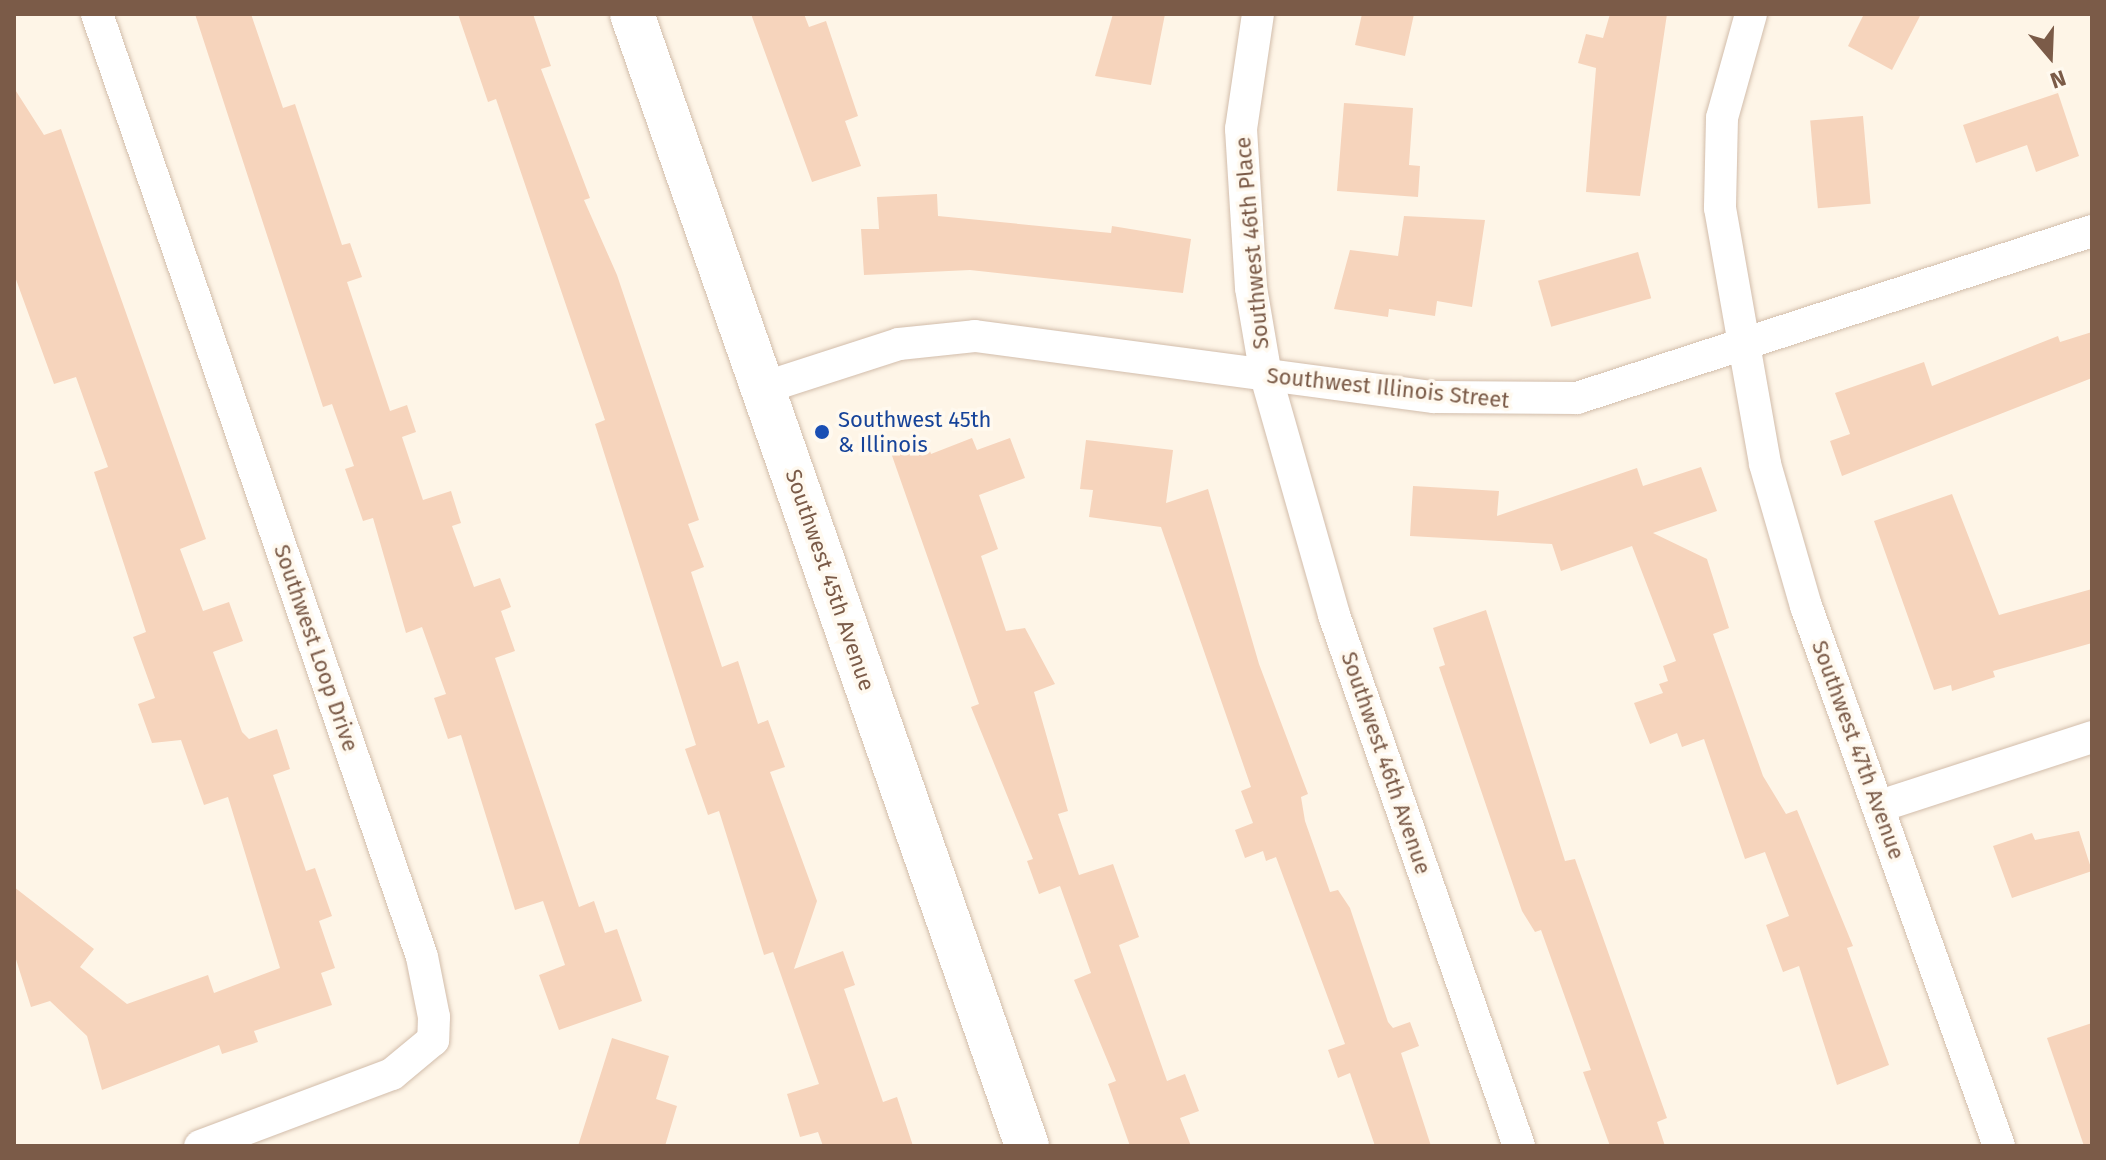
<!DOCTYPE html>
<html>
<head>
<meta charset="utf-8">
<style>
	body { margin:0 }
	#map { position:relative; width:2106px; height:1160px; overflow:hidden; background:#fef5e7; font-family:"Fira Sans",sans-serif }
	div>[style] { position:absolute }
	.building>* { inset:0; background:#f6d4bc; transform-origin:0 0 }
	.roads { filter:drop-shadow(0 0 2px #d2bdab) drop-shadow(0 0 2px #d2bdab) }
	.street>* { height:32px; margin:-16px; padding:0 16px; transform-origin:16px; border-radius:16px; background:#fff }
	.secondary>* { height:44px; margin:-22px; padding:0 22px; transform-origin:22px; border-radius:22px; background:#fff }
	.dots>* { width:22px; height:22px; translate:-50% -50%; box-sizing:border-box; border:4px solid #fff9ef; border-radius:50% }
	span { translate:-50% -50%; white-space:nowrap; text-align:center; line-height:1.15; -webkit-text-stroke:7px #fff9ef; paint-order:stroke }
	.street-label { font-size:22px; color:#7b5b48 }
	.transit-label { font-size:22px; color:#164399 }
	.left { translate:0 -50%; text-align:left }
	.frame { position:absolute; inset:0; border:16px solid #7b5b48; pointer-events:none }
	.north { position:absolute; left:2010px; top:16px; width:80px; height:80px; -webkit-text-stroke:6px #fff9ef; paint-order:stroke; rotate:161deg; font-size:22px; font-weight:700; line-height:32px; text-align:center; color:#7b5b48 }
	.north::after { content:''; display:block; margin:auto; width:28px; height:36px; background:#7b5b48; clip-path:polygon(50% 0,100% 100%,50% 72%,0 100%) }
</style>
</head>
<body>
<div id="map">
	<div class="building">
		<div style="clip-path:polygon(195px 14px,251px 14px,283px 108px,295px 104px,342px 245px,350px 243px,362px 277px,347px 282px,390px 411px,407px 405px,416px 432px,402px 437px,423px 500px,451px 491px,461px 523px,452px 526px,474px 587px,500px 578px,511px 607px,501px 611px,515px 651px,495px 658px,579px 907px,594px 901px,605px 933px,617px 929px,642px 1001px,559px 1030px,539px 975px,565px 965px,543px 901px,515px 910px,461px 735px,448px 739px,434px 698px,446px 694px,422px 627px,406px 633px,373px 518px,363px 521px,345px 469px,354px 466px,332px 404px,323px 407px)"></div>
		<div style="clip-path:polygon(458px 14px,533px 14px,551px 66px,541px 69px,590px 198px,584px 200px,617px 275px,699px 520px,688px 524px,704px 567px,691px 572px,722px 667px,738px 661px,758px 724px,768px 720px,785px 767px,770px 772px,817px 901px,794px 969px,843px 951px,855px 985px,844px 989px,883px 1102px,897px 1097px,913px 1146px,823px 1146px,818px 1132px,800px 1137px,787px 1094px,819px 1084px,773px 952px,764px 955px,719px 811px,708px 815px,685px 749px,696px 745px,595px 424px,605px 420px,496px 99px,488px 102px)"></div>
		<div style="clip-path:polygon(751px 14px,804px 14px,809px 27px,826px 21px,858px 116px,845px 121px,861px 166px,812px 182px)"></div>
		<div style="clip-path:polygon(1113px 14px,1165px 14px,1151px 85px,1095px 76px)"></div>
		<div style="clip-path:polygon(1362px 14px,1414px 14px,1405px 56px,1355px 45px)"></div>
		<div style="clip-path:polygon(1610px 14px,1667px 14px,1640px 196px,1586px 192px,1596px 68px,1578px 63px,1586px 34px,1603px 38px)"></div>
		<div style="clip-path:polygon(1864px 14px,1921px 14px,1892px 70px,1848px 46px)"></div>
		<div style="clip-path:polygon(14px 88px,44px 135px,61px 129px,206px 539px,180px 549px,203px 611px,229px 602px,243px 641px,213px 652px,242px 732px,249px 739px,277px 729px,290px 769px,273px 775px,306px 871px,315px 868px,332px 916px,319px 921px,335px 968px,321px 973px,332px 1005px,254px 1031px,258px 1042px,222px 1054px,219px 1045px,102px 1090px,87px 1036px,50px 1001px,31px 1007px,14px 953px,14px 887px,94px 949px,80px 967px,127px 1004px,208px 975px,214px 993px,280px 968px,228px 797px,204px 805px,181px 740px,152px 743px,138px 704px,155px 698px,133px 637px,146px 632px,94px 472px,108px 467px,76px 377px,54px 384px,14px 274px)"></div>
		<div style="clip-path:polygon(2058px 93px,2079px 156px,2036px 172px,2027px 145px,1976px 163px,1963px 125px)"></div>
		<div style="clip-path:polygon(1344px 103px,1413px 108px,1409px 165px,1420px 166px,1418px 197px,1337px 191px)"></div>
		<div style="left:1863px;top:116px;width:88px;height:53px;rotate:85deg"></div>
		<div style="clip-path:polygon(937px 194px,938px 216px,1111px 233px,1112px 226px,1191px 239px,1183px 293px,970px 270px,864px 275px,861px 229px,879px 229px,877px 197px)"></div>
		<div style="clip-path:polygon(1404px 216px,1485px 220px,1472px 307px,1437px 301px,1435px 316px,1389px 309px,1388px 317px,1334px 309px,1350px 250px,1398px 256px)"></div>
		<div style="left:1638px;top:252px;width:48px;height:104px;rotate:74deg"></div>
		<div style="clip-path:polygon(2092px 332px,2092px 378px,1842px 476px,1830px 441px,1850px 434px,1835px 393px,1924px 362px,1932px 386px,2058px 336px,2060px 342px)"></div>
		<div style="clip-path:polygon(925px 437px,931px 454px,972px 438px,977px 450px,1010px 438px,1025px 478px,979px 495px,998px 549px,981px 556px,1006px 631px,1025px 628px,1055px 684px,1034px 692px,1068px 811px,1058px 814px,1079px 875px,1113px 864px,1139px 937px,1119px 945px,1167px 1081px,1185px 1074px,1199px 1111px,1180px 1118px,1191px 1146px,1130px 1146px,1108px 1084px,1116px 1081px,1074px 980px,1091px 973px,1060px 886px,1039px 894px,1027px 861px,1033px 859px,971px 707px,979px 704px,890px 450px)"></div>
		<div style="clip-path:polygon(1086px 440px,1173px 450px,1166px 503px,1208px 489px,1259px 664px,1308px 794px,1301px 797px,1305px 821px,1330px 892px,1338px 890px,1350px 908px,1388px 1022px,1393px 1028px,1410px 1022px,1419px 1046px,1401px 1053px,1431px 1146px,1375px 1146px,1350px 1073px,1338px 1078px,1328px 1050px,1345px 1044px,1276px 857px,1266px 861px,1263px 851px,1245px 858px,1235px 830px,1253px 823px,1241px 791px,1251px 787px,1161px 527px,1089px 517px,1093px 490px,1080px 489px)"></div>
		<div style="clip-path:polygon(1701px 467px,1717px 511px,1653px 533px,1707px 559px,1729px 628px,1713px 634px,1763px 776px,1786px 814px,1797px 810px,1853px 946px,1847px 948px,1889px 1065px,1837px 1085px,1799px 966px,1783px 972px,1766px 925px,1789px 916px,1765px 852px,1745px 859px,1704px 739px,1682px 747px,1677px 733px,1650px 744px,1634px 703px,1663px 693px,1659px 684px,1668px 681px,1663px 666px,1676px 661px,1632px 546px,1561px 571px,1552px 544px,1410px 536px,1413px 486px,1499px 491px,1497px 516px,1637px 468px,1643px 486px)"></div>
		<div style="clip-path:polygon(1952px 494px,1999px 615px,2092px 589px,2092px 643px,1993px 671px,1995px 677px,1952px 691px,1951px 685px,1934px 690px,1874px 521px)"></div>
		<div style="clip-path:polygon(1486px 610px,1565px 861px,1575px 859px,1667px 1118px,1657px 1122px,1665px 1146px,1610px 1146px,1583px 1072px,1591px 1070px,1541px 930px,1535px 932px,1522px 911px,1439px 667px,1445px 665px,1433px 628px)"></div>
		<div style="clip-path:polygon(2079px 831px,2092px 871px,2012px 898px,1993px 846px,2032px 833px,2035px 840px)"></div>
		<div style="clip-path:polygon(2092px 1023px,2092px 1146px,2084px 1146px,2047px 1038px)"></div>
		<div style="clip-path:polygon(612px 1038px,669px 1056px,656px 1099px,677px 1106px,665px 1146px,578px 1146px)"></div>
	</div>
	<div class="roads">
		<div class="street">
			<div style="left:97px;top:14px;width:997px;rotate:70.98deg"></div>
			<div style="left:422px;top:957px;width:61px;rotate:78.7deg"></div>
			<div style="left:434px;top:1017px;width:23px;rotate:92deg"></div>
			<div style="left:433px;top:1040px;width:53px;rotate:140.3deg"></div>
			<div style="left:392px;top:1074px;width:205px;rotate:159.4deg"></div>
			<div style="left:1258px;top:14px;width:116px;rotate:98.4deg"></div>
			<div style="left:1241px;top:129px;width:159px;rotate:86.4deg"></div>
			<div style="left:1251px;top:288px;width:89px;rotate:80.3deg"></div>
			<div style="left:1266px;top:376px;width:248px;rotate:74.1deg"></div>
			<div style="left:1334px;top:615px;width:562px;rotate:70.79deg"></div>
			<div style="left:1751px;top:14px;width:108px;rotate:105.6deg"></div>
			<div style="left:1722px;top:118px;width:90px;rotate:91.3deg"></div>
			<div style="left:1720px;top:208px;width:260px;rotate:80deg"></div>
			<div style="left:1765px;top:464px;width:148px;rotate:73.9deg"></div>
			<div style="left:1806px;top:606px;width:573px;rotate:70.33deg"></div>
			<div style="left:763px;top:388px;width:143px;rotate:-17.9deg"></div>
			<div style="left:899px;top:344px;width:76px;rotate:-6deg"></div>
			<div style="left:975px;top:336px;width:463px;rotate:7.6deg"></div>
			<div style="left:1434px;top:397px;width:143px;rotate:0.4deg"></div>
			<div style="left:1577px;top:398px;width:541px;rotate:-17.97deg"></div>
			<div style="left:1880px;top:806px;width:223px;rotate:-18deg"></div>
		</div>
		<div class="secondary">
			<div style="left:632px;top:14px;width:1199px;rotate:70.76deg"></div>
		</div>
	</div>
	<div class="dots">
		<div style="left:822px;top:432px;background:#1a4fb4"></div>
	</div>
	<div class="street-label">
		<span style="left:1252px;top:243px;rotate:-95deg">Southwest 46th Place</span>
		<span style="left:1388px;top:388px;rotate:6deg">Southwest Illinois Street</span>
		<span style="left:830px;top:580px;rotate:71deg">Southwest 45th Avenue</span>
		<span style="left:316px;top:648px;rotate:71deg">Southwest Loop Drive</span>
		<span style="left:1858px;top:750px;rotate:70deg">Southwest 47th Avenue</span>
		<span style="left:1386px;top:763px;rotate:71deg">Southwest 46th Avenue</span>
	</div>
	<div class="transit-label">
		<span class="left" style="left:838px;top:432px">Southwest 45th<br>&amp; Illinois</span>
	</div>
	<div class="frame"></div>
	<div class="north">N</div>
</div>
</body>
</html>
